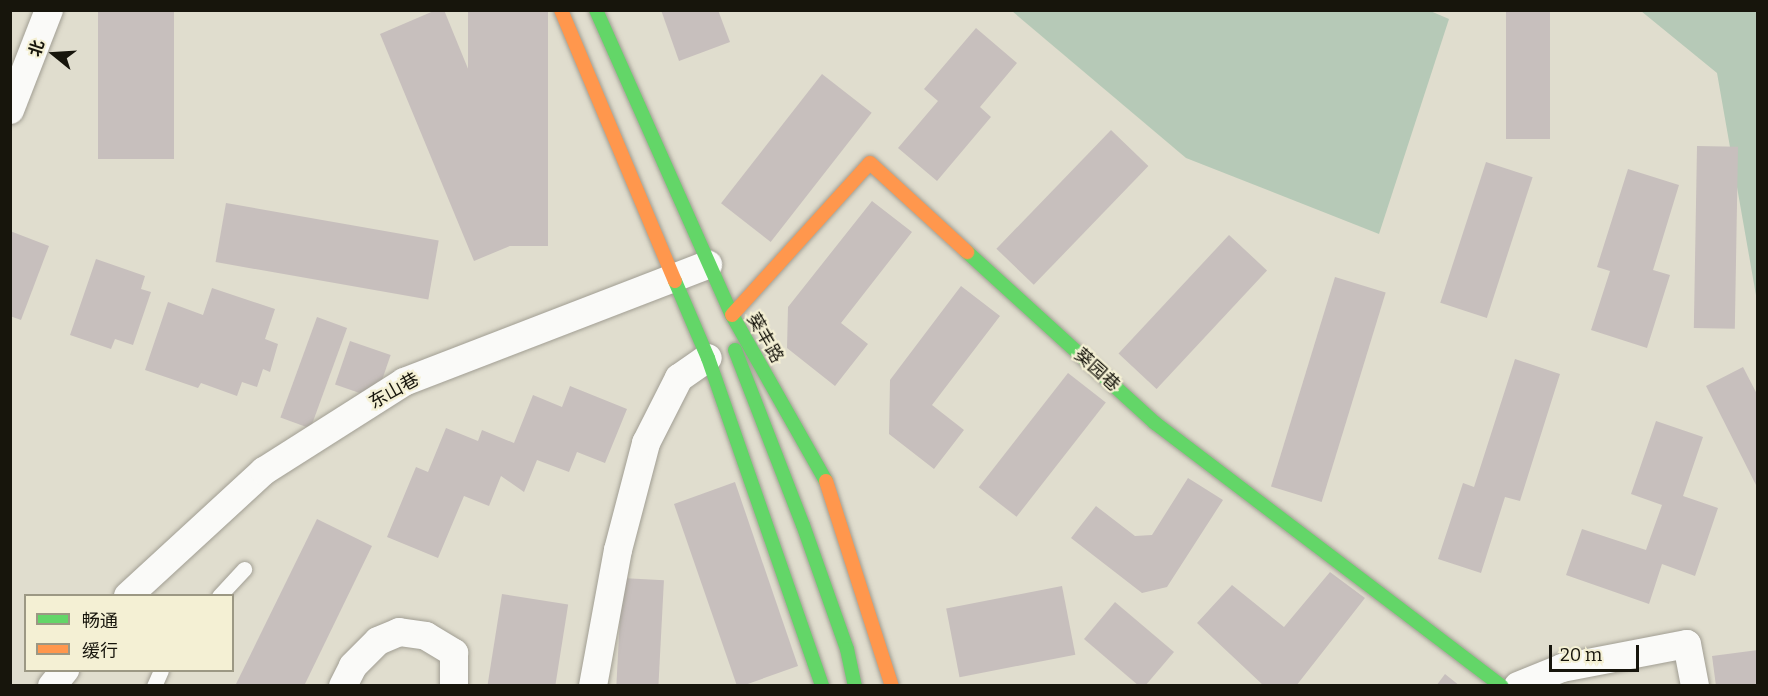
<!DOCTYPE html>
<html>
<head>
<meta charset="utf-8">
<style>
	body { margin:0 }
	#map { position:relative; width:1768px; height:696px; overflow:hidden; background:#e0ddce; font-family:Bitter,"Noto Sans SC",serif }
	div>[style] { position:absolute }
	.green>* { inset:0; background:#b6c9b7 }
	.building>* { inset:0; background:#c7bfbd; transform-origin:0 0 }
	.roads { filter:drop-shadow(0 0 2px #a19e93) drop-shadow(0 0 2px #a19e93) }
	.lane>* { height:15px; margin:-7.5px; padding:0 7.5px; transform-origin:7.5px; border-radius:7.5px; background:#fafaf8 }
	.street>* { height:28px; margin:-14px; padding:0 14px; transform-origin:14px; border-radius:14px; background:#fafaf8 }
	.fast>* { height:14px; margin:-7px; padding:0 7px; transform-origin:7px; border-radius:7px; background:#63d668 }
	.slow>* { height:14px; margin:-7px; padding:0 7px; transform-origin:7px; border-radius:7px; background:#ff974d }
	span { translate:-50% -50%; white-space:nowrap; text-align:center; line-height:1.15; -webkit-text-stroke:4.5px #f4f0d4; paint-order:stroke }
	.street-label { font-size:18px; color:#17150c }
	.frame { position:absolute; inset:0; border:12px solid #17150c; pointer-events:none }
	.legend { position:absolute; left:24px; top:594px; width:210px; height:78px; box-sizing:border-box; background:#f4f0d4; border:2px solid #9c9884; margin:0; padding:8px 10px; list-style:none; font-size:18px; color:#17150c }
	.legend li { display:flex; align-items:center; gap:12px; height:30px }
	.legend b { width:30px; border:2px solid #9c9884 }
	.north { position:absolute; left:24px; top:24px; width:60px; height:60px; -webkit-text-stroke:4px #f4f0d4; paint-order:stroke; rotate:288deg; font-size:16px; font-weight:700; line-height:24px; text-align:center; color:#17150c }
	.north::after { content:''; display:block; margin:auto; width:21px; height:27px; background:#17150c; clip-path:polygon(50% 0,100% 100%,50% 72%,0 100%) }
	.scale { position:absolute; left:1549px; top:645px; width:90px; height:27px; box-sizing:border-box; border:3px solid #17150c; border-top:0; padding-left:8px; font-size:18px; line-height:21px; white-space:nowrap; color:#17150c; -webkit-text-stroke:4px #f4f0d4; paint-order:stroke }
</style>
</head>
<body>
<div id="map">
	<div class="green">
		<div style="clip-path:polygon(1428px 10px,1449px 19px,1379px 234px,1186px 158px,1012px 11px)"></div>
		<div style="clip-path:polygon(1641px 11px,1757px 11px,1757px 301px,1717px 73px)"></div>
	</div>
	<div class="building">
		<div style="left:98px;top:10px;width:76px;height:149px"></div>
		<div style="clip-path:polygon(436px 10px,444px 10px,536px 235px,474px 261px,380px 34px)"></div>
		<div style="left:468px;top:10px;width:80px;height:236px"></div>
		<div style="clip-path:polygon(661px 10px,718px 10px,730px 42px,679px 61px)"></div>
		<div style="left:1506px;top:10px;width:44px;height:129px"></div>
		<div style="clip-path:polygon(976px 28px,1017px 63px,980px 107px,991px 117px,937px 181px,898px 148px,938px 101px,924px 89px)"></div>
		<div style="left:822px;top:74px;width:63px;height:164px;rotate:38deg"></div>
		<div style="left:1111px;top:130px;width:52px;height:165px;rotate:44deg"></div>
		<div style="left:1697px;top:146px;width:41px;height:182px;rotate:1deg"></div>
		<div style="left:1486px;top:162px;width:49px;height:148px;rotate:18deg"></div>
		<div style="clip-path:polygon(1628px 169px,1679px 185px,1653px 270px,1670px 275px,1647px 348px,1591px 330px,1610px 271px,1597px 267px)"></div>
		<div style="clip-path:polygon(872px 201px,912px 232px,841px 323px,868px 344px,835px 386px,787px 348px,788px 307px)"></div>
		<div style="left:226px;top:203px;width:216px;height:60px;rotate:10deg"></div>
		<div style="clip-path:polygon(10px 231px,49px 246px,21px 320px,10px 316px)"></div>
		<div style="left:1229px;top:235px;width:52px;height:162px;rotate:43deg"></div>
		<div style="clip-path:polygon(96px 259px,145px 276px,141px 289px,151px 292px,133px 345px,115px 339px,111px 349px,70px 335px)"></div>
		<div style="left:1335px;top:277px;width:53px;height:219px;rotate:17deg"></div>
		<div style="clip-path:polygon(961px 286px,1000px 316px,932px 405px,964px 430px,934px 469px,889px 434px,890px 380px)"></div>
		<div style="clip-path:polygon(212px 288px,275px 309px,265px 339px,278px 344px,270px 372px,263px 369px,257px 387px,242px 382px,237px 396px,201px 383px,198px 388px,145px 370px,168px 302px,203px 315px)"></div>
		<div style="left:317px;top:317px;width:32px;height:107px;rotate:20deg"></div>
		<div style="left:350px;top:341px;width:43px;height:46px;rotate:19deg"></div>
		<div style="clip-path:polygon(1515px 359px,1560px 374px,1520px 501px,1505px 497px,1481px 573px,1438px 559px,1463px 483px,1474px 487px)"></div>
		<div style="clip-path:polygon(1743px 367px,1758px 396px,1758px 489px,1706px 386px)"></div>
		<div style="left:1068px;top:373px;width:48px;height:145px;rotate:38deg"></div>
		<div style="clip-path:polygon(570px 386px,627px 409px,605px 463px,577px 452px,569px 472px,537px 460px,524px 492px,501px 476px,489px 506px,464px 496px,438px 558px,387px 537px,416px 467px,428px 472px,446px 428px,478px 441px,482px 430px,514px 443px,533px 395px,562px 407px)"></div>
		<div style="clip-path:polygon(1656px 421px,1703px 437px,1683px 496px,1718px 508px,1695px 576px,1662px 564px,1649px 604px,1566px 575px,1582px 529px,1646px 550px,1662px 505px,1631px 494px)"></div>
		<div style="clip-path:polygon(1188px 478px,1223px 500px,1167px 587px,1142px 593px,1071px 538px,1096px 506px,1135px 536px,1152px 535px)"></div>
		<div style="clip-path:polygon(735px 482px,798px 666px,742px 686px,737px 686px,674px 504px)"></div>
		<div style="clip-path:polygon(317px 519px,372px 546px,304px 686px,235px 686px)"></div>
		<div style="clip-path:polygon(1330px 572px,1365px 598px,1296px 686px,1264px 686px,1197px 623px,1232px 585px,1284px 627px)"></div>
		<div style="left:622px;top:578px;width:42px;height:108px;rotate:3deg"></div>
		<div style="left:1062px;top:586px;width:70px;height:118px;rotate:79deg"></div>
		<div style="left:502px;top:594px;width:67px;height:93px;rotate:9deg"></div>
		<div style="clip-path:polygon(1115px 602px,1174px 652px,1145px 686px,1139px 686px,1084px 639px)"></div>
		<div style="clip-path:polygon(1758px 650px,1758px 686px,1716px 686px,1712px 656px)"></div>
		<div style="clip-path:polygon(1445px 674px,1460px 686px,1436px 686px)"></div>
	</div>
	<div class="roads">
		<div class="lane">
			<div style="left:219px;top:596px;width:37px;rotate:-47deg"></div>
			<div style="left:154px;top:686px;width:17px;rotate:-66deg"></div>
		</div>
		<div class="street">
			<div style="left:10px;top:110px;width:107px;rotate:-68.7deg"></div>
			<div style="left:128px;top:596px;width:185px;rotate:-42.6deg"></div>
			<div style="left:264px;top:471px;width:166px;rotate:-32.4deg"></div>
			<div style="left:404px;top:382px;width:326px;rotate:-21.1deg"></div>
			<div style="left:52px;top:686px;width:21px;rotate:-51deg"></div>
			<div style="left:343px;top:686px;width:22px;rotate:-63deg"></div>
			<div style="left:353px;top:666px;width:35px;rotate:-45deg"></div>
			<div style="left:378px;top:641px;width:23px;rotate:-23deg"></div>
			<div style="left:399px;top:632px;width:27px;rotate:8deg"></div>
			<div style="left:426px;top:636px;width:33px;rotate:31deg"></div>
			<div style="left:454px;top:653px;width:33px;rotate:90deg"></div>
			<div style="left:593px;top:686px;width:138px;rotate:-79.6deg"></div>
			<div style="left:618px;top:550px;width:111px;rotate:-75.3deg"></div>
			<div style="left:646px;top:443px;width:73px;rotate:-63.1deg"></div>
			<div style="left:679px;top:378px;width:35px;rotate:-35deg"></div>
			<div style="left:1518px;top:686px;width:48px;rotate:-22.2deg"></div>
			<div style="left:1562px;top:668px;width:127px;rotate:-10.9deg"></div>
			<div style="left:1687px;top:644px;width:43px;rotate:79.2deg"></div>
		</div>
		<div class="fast">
			<div style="left:596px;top:10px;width:334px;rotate:66deg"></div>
			<div style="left:732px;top:315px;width:191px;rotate:60.5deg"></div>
			<div style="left:967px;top:252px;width:254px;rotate:42.3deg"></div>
			<div style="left:1155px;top:423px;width:435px;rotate:37.2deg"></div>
			<div style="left:675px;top:281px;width:84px;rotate:66.8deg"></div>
			<div style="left:708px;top:358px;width:347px;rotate:70.8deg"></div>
			<div style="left:735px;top:350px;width:188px;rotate:68.8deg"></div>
			<div style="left:803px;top:525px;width:132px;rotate:70.5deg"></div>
			<div style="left:847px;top:649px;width:38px;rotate:78deg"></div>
		</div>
		<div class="slow">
			<div style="left:561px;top:10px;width:294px;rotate:67.2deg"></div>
			<div style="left:732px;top:315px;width:205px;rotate:-47.8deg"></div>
			<div style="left:870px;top:163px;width:132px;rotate:42.5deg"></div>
			<div style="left:826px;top:481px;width:215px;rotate:72.2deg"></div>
		</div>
	</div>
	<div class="street-label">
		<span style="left:765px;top:338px;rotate:60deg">葵丰路</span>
		<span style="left:1097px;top:370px;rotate:42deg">葵园巷</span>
		<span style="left:394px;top:391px;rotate:-29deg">东山巷</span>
	</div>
	<div class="frame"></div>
	<ul class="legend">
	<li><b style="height:8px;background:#63d668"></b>畅通</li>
	<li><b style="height:8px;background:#ff974d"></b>缓行</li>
	</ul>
	<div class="north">北</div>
	<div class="scale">20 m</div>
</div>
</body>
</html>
